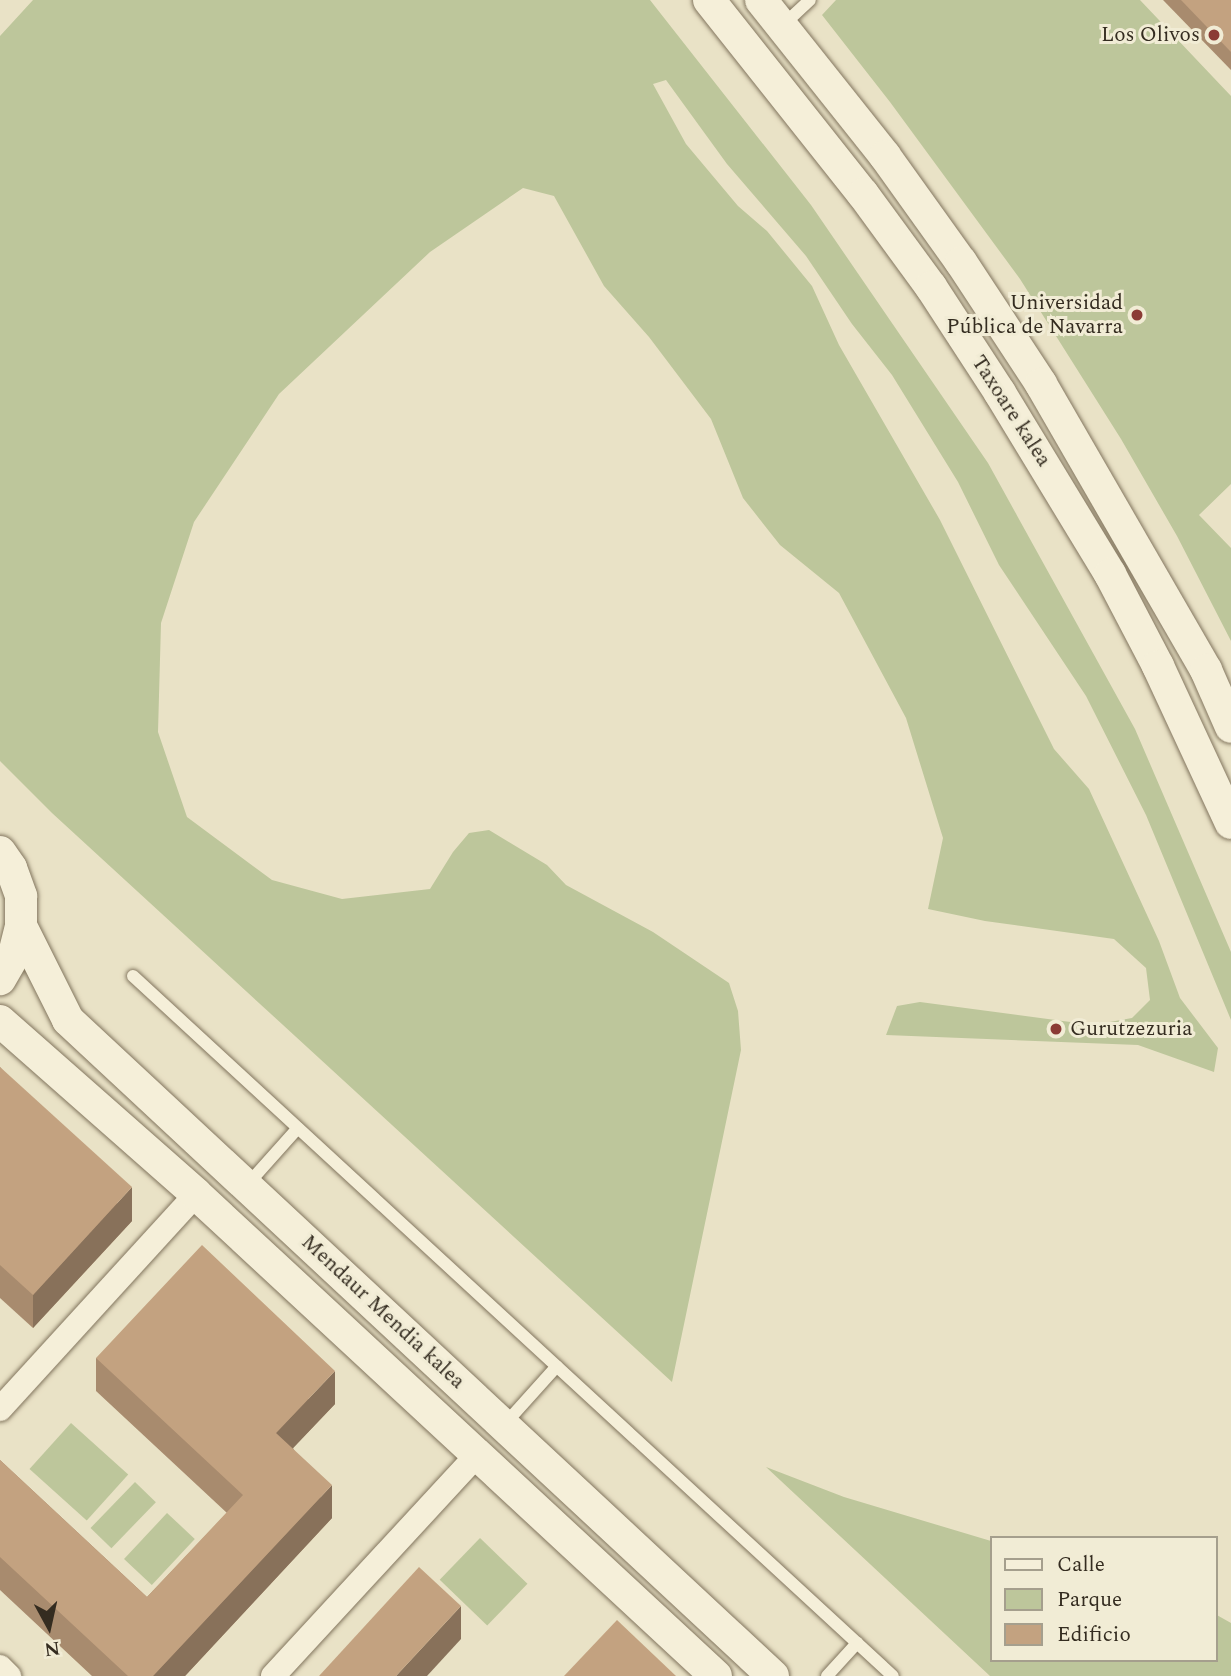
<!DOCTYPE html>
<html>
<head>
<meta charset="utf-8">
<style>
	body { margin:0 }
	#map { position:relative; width:1231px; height:1676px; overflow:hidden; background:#e9e2c6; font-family:Spectral,serif }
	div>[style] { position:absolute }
	.green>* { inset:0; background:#bdc69b; transform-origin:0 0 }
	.roads { filter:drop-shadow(0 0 2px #82755e) drop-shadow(0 0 2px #82755e) }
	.service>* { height:12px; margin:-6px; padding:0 6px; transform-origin:6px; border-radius:6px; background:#f5efd9 }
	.minor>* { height:24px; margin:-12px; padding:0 12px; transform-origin:12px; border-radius:12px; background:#f5efd9 }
	.tertiary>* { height:32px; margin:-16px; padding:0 16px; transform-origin:16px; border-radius:16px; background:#f5efd9 }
	.wall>* { inset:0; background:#a88b6e }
	.shaded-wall>* { inset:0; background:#88715a }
	.building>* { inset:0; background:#c3a280 }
	.dots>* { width:19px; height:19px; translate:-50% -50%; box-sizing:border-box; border:4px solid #f1ecd5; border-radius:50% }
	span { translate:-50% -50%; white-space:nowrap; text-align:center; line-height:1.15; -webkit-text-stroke:6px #f1ecd5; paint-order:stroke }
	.poi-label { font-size:21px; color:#342c20 }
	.right { translate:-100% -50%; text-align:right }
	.left { translate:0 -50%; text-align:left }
	.street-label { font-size:21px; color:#342c20 }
	.legend { position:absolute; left:990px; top:1536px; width:228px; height:126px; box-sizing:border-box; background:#f1ecd5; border:2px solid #a59f8d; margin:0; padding:9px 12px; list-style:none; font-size:21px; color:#342c20 }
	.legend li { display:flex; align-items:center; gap:14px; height:35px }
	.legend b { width:35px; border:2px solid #a59f8d }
	.north { position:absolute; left:14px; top:1592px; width:70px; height:70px; -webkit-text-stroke:5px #f1ecd5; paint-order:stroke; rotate:172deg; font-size:19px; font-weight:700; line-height:28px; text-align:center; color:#342c20 }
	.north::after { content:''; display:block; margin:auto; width:24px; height:32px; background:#342c20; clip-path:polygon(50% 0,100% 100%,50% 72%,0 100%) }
</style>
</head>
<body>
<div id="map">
	<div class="green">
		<div style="clip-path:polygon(33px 0,650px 0,811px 205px,988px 463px,1135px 729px,1231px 952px,1231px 1020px,1146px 815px,1086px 696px,999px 565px,958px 482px,892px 375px,852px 324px,806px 256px,727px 164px,666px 80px,653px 84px,686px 144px,738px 206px,767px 231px,812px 286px,839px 345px,940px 520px,1054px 749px,1089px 789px,1159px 941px,1180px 998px,1218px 1048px,1214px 1072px,1138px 1045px,886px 1035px,897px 1006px,920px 1002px,1093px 1025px,1132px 1018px,1150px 1000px,1146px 968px,1114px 939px,985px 921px,928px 909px,943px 838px,906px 718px,839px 593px,780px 545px,743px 498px,711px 419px,649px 337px,604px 286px,554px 196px,523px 188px,430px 252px,279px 394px,194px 522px,161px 623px,158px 732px,187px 817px,272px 880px,342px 899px,430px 889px,453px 852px,469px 833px,489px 830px,547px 865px,566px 885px,653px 932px,729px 983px,738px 1011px,741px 1050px,672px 1382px,52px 813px,0 761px,0 36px)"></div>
		<div style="clip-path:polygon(836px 0,1140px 0,1231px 96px,1231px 484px,1199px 515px,1231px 548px,1231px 641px,1177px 536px,1121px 439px,1020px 279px,890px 102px,822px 15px)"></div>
		<div style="left:71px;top:1423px;width:77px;height:62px;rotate:42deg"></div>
		<div style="clip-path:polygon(766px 1467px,844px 1497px,991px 1541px,991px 1660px,1215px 1660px,1215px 1614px,1231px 1623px,1231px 1676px,990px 1676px)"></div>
		<div style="left:135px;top:1482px;width:29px;height:64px;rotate:44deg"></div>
		<div style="left:167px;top:1513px;width:38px;height:63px;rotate:43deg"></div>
		<div style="left:480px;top:1538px;width:66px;height:58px;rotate:44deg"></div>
	</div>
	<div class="roads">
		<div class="service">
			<div style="left:782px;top:26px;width:38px;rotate:-43deg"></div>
			<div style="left:133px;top:976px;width:1033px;rotate:42.65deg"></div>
			<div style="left:247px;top:1185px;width:76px;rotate:-48.2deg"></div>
			<div style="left:504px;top:1425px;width:79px;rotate:-48.1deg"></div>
			<div style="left:827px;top:1676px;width:45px;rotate:-47.7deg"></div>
		</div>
		<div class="minor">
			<div style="left:0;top:1409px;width:291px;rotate:-47.6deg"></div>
			<div style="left:0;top:1667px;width:13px;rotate:45deg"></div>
			<div style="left:273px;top:1676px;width:302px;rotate:-47.3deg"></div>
		</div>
		<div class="tertiary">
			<div style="left:709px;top:0;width:248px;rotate:51.6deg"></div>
			<div style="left:863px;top:194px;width:115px;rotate:53.8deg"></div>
			<div style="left:931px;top:287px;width:126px;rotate:56.9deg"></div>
			<div style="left:1000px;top:393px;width:212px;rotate:58.7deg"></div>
			<div style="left:1110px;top:574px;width:104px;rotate:62.4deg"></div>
			<div style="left:1158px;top:666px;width:173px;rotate:65.1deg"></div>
			<div style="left:761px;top:0;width:199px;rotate:51.5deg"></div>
			<div style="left:885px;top:156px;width:130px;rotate:54.4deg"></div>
			<div style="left:961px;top:262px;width:146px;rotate:56.7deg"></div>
			<div style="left:1041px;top:384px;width:330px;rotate:60deg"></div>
			<div style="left:1206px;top:670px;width:62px;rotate:66.3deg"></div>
			<div style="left:0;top:852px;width:19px;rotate:55deg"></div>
			<div style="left:11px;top:868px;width:30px;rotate:70deg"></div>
			<div style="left:21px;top:896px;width:30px;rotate:90deg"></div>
			<div style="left:21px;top:926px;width:30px;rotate:104deg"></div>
			<div style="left:14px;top:955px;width:28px;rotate:120deg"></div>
			<div style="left:21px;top:926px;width:105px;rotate:63.4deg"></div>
			<div style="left:68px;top:1020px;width:963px;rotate:42.94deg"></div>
			<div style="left:0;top:1021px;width:261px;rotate:41.4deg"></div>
			<div style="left:196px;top:1194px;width:709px;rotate:42.83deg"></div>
		</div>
	</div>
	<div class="wall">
		<div style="clip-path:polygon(1163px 0,1231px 0,1231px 70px)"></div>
		<div style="clip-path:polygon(0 1067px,132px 1221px,33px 1328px,0 1298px)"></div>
		<div style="clip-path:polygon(96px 1358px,335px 1404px,293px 1448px,332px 1518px,185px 1676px,92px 1676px,0 1590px,0 1460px,147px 1597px,227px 1513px,96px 1391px)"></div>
	</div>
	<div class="shaded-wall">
		<div style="clip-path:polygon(132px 1187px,132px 1221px,33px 1328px,33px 1295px)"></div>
		<div style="clip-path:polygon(335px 1371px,335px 1404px,276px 1466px,276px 1433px)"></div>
		<div style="clip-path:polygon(332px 1485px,332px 1518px,185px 1676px,153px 1676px)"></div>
		<div style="clip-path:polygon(461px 1606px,461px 1639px,427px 1676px,396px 1676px)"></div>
	</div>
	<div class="building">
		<div style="clip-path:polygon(1181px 0,1231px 0,1231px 52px)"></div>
		<div style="clip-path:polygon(0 1067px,132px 1187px,33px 1295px,0 1265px)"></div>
		<div style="clip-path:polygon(202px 1245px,335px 1371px,276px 1433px,332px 1485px,153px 1676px,128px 1676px,0 1557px,0 1460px,147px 1597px,243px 1495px,96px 1358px)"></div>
		<div style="clip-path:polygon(419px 1567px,461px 1606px,396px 1676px,319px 1676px)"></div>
		<div style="clip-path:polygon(617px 1620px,676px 1676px,564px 1676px)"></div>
	</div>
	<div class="dots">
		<div style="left:1214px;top:35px;background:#8b3b35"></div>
		<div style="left:1137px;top:315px;background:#8b3b35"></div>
		<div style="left:1056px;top:1029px;background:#8b3b35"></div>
	</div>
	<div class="poi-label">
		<span class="right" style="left:1200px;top:35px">Los Olivos</span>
		<span class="right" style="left:1123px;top:315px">Universidad<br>Pública de Navarra</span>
		<span class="left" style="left:1070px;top:1029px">Gurutzezuria</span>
	</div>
	<div class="street-label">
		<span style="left:1011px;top:411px;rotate:57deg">Taxoare kalea</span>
		<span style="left:383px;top:1312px;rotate:43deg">Mendaur Mendia kalea</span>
	</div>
	<ul class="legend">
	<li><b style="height:9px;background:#f5efd9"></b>Calle</li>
	<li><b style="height:19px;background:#bdc69b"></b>Parque</li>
	<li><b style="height:19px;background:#c3a280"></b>Edificio</li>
	</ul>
	<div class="north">N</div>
</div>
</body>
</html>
